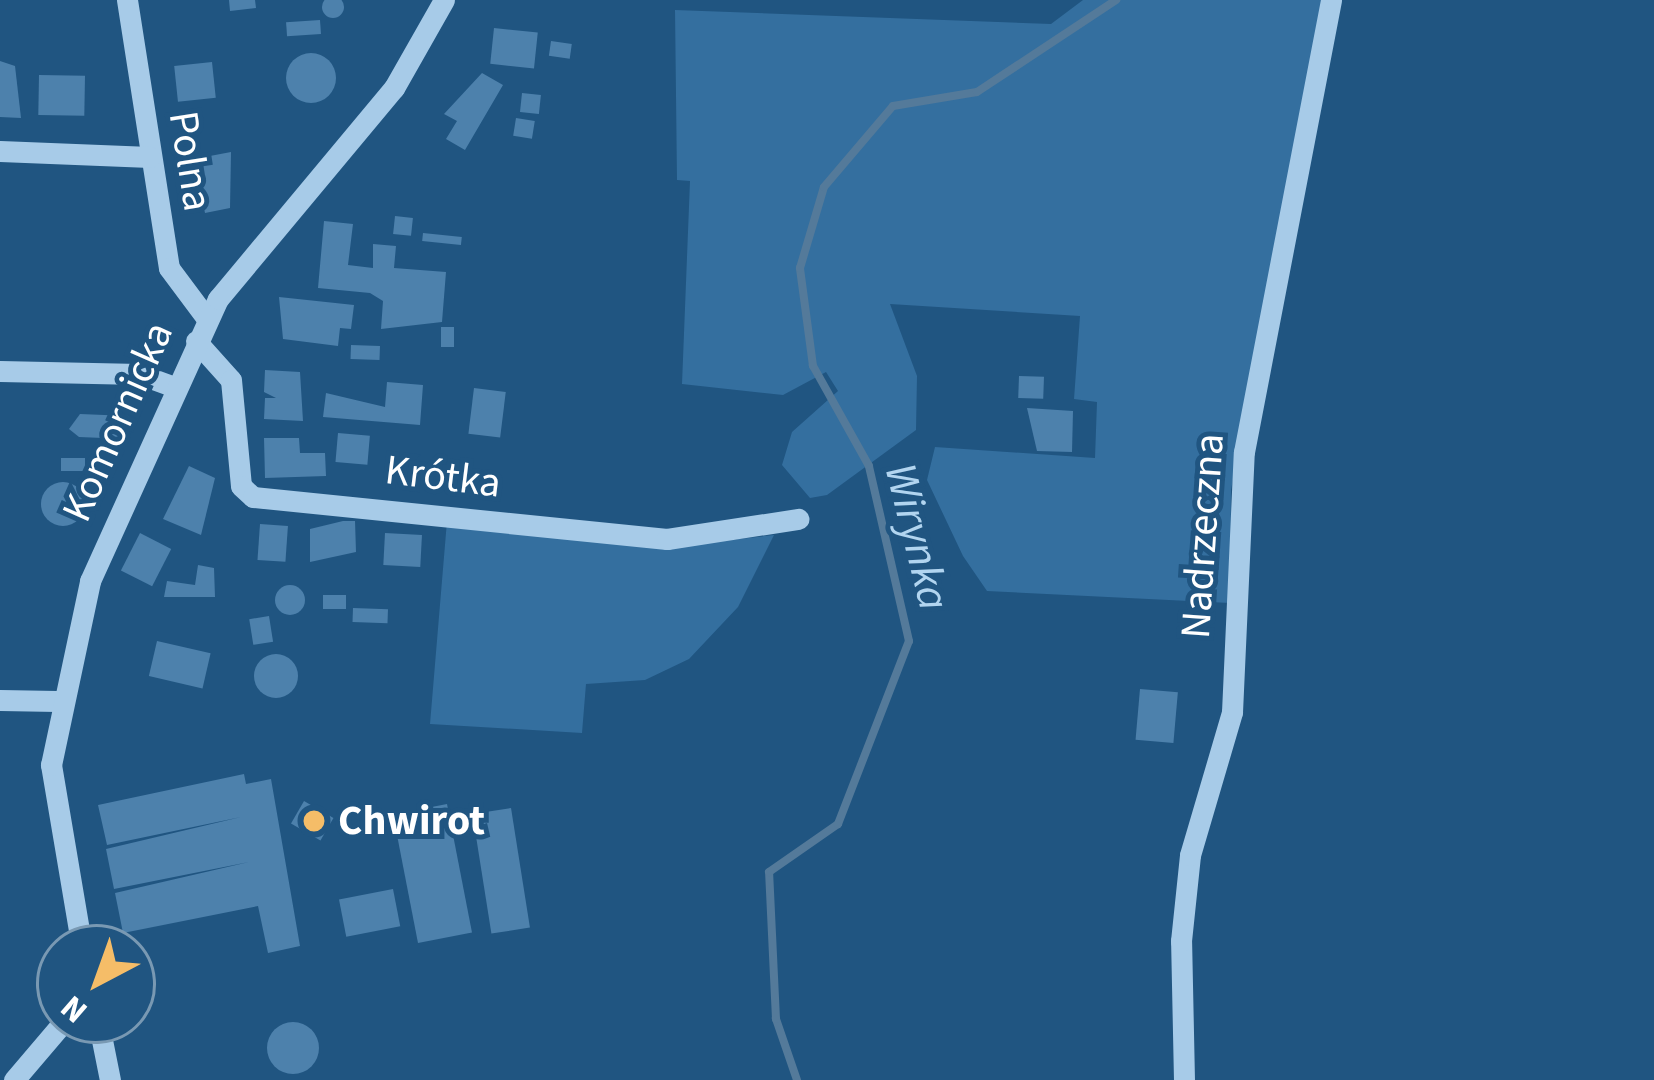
<!DOCTYPE html>
<html>
<head>
<meta charset="utf-8">
<style>
	body { margin:0 }
	#map { position:relative; width:1654px; height:1080px; overflow:hidden; background:#205581; font-family:"Source Sans 3",sans-serif }
	div>[style] { position:absolute }
	.green>* { inset:0; background:#346f9f }
	.stream>* { height:8px; margin:-4px; padding:0 4px; transform-origin:4px; border-radius:4px; background:#547a9a }
	.building>* { inset:0; background:#4d81ac; transform-origin:0 0 }
	.round { border-radius:50% }
	.minor>* { height:21px; margin:-10.5px; padding:0 10.5px; transform-origin:10.5px; border-radius:10.5px; background:#a7cbe8 }
	.dots>* { width:33px; height:33px; translate:-50% -50%; box-sizing:border-box; border:6px solid #205581; border-radius:50% }
	span { translate:-50% -50%; white-space:nowrap; text-align:center; line-height:1.15; -webkit-text-stroke:10px #205581; paint-order:stroke }
	.street-label { font-size:42px; color:#fff }
	.poi-label { font-size:42px; color:#fff; font-weight:700 }
	.left { translate:0 -50%; text-align:left }
	.water-label { font-size:45px; color:#b2d5f0; font-style:italic }
	.north { position:absolute; left:36px; top:924px; width:120px; height:120px; box-sizing:border-box; background:#205581; border:3px solid #7999b3; border-radius:50%; rotate:221deg; font-size:33px; font-weight:700; line-height:48px; text-align:center; color:#fff }
	.north::after { content:''; display:block; margin:auto; width:42px; height:54px; background:#f5bd68; clip-path:polygon(50% 0,100% 100%,50% 72%,0 100%) }
</style>
</head>
<body>
<div id="map">
	<div class="green">
		<div style="clip-path:polygon(1083px 0,1323px 0,1231px 490px,1230px 603px,987px 591px,963px 556px,927px 480px,935px 447px,1095px 458px,1097px 402px,1074px 399px,1080px 316px,890px 304px,917px 376px,916px 430px,827px 495px,810px 498px,782px 465px,792px 432px,838px 391px,826px 372px,783px 395px,682px 384px,690px 181px,677px 180px,675px 10px,1051px 24px)"></div>
		<div style="clip-path:polygon(447px 521px,677px 546px,774px 535px,738px 607px,689px 659px,645px 680px,586px 684px,582px 733px,430px 724px)"></div>
	</div>
	<div class="stream">
		<div style="left:797px;top:1080px;width:65px;rotate:-109deg"></div>
		<div style="left:776px;top:1019px;width:147px;rotate:-92.7deg"></div>
		<div style="left:769px;top:872px;width:84px;rotate:-34.8deg"></div>
		<div style="left:838px;top:824px;width:196px;rotate:-68.8deg"></div>
		<div style="left:909px;top:641px;width:180px;rotate:-102.9deg"></div>
		<div style="left:869px;top:466px;width:115px;rotate:-119.2deg"></div>
		<div style="left:813px;top:366px;width:99px;rotate:-97.6deg"></div>
		<div style="left:800px;top:268px;width:84px;rotate:-73.5deg"></div>
		<div style="left:824px;top:187px;width:106px;rotate:-49.6deg"></div>
		<div style="left:893px;top:106px;width:85px;rotate:-9.5deg"></div>
		<div style="left:977px;top:92px;width:167px;rotate:-33.5deg"></div>
	</div>
	<div class="building">
		<div class="round" style="left:322px;top:-4px;width:22px;height:22px"></div>
		<div style="clip-path:polygon(229px 0,255px 0,256px 8px,230px 11px)"></div>
		<div style="left:320px;top:20px;width:14px;height:34px;rotate:86deg"></div>
		<div style="left:494px;top:28px;width:44px;height:36px;rotate:6deg"></div>
		<div style="left:551px;top:41px;width:21px;height:15px;rotate:8deg"></div>
		<div class="round" style="left:286px;top:53px;width:50px;height:50px"></div>
		<div style="clip-path:polygon(0 61px,15px 66px,21px 118px,0 117px)"></div>
		<div style="left:212px;top:62px;width:36px;height:38px;rotate:84deg"></div>
		<div style="clip-path:polygon(482px 73px,503px 85px,465px 150px,446px 139px,457px 121px,444px 114px)"></div>
		<div style="left:39px;top:75px;width:46px;height:40px;rotate:1deg"></div>
		<div style="left:522px;top:93px;width:19px;height:19px;rotate:6deg"></div>
		<div style="left:516px;top:118px;width:19px;height:18px;rotate:9deg"></div>
		<div style="clip-path:polygon(231px 152px,230px 208px,205px 213px,194px 159px)"></div>
		<div style="left:395px;top:216px;width:18px;height:18px;rotate:6deg"></div>
		<div style="clip-path:polygon(324px 221px,353px 224px,348px 265px,373px 268px,373px 244px,396px 246px,394px 268px,446px 272px,442px 322px,381px 329px,383px 301px,370px 293px,318px 288px)"></div>
		<div style="left:423px;top:233px;width:39px;height:8px;rotate:6deg"></div>
		<div style="clip-path:polygon(279px 297px,354px 305px,351px 329px,340px 328px,338px 346px,283px 339px)"></div>
		<div style="left:441px;top:327px;width:13px;height:20px"></div>
		<div style="left:351px;top:345px;width:29px;height:14px;rotate:2deg"></div>
		<div style="clip-path:polygon(265px 370px,300px 372px,303px 421px,264px 419px,265px 398px,276px 398px,264px 392px)"></div>
		<div style="left:1019px;top:376px;width:25px;height:22px;rotate:2deg"></div>
		<div style="clip-path:polygon(387px 382px,423px 385px,420px 425px,323px 417px,326px 393px,385px 407px)"></div>
		<div style="left:474px;top:388px;width:32px;height:46px;rotate:7deg"></div>
		<div style="clip-path:polygon(1027px 408px,1073px 411px,1072px 452px,1037px 451px)"></div>
		<div style="clip-path:polygon(80px 414px,129px 416px,127px 439px,79px 437px,69px 429px)"></div>
		<div style="left:338px;top:433px;width:32px;height:29px;rotate:5deg"></div>
		<div style="clip-path:polygon(264px 438px,299px 438px,300px 453px,325px 453px,326px 476px,265px 478px)"></div>
		<div style="left:85px;top:458px;width:13px;height:24px;rotate:90deg"></div>
		<div style="clip-path:polygon(189px 466px,215px 478px,201px 535px,163px 519px)"></div>
		<div class="round" style="left:41px;top:482px;width:44px;height:44px"></div>
		<div style="clip-path:polygon(343px 521px,355px 521px,356px 552px,310px 562px,310px 529px)"></div>
		<div style="left:260px;top:524px;width:28px;height:36px;rotate:4deg"></div>
		<div style="left:140px;top:533px;width:35px;height:42px;rotate:27deg"></div>
		<div style="left:385px;top:533px;width:37px;height:32px;rotate:3deg"></div>
		<div style="clip-path:polygon(198px 565px,214px 568px,215px 597px,164px 597px,167px 581px,195px 585px)"></div>
		<div class="round" style="left:275px;top:585px;width:30px;height:30px"></div>
		<div style="left:323px;top:595px;width:23px;height:14px"></div>
		<div style="left:353px;top:608px;width:35px;height:14px;rotate:2deg"></div>
		<div style="left:269px;top:616px;width:26px;height:20px;rotate:81deg"></div>
		<div style="left:157px;top:641px;width:55px;height:36px;rotate:13deg"></div>
		<div class="round" style="left:254px;top:654px;width:44px;height:44px"></div>
		<div style="left:1140px;top:689px;width:38px;height:51px;rotate:5deg"></div>
		<div style="clip-path:polygon(244px 774px,246px 784px,271px 779px,300px 946px,268px 953px,258px 906px,123px 933px,115px 893px,249px 862px,114px 889px,106px 849px,241px 817px,107px 845px,98px 805px)"></div>
		<div style="left:304px;top:801px;width:34px;height:26px;rotate:30deg"></div>
		<div style="left:447px;top:804px;width:131px;height:55px;rotate:79deg"></div>
		<div style="left:511px;top:808px;width:121px;height:39px;rotate:81deg"></div>
		<div style="left:393px;top:889px;width:38px;height:55px;rotate:79deg"></div>
		<div class="round" style="left:267px;top:1022px;width:52px;height:52px"></div>
	</div>
	<div class="minor">
		<div style="left:127px;top:0;width:271px;rotate:81.1deg"></div>
		<div style="left:169px;top:268px;width:64px;rotate:53.3deg"></div>
		<div style="left:0;top:151px;width:150px;rotate:2.3deg"></div>
		<div style="left:196px;top:341px;width:52px;rotate:48.1deg"></div>
		<div style="left:231px;top:380px;width:106px;rotate:84.6deg"></div>
		<div style="left:241px;top:486px;width:16px;rotate:43deg"></div>
		<div style="left:253px;top:497px;width:416px;rotate:5.8deg"></div>
		<div style="left:667px;top:539px;width:133px;rotate:-8.7deg"></div>
		<div style="left:0;top:371px;width:139px;rotate:1.2deg"></div>
		<div style="left:139px;top:374px;width:38px;rotate:20deg"></div>
		<div style="left:0;top:700px;width:57px;rotate:1deg"></div>
		<div style="left:82px;top:948px;width:186px;rotate:-99.6deg"></div>
		<div style="left:51px;top:765px;width:188px;rotate:-78deg"></div>
		<div style="left:90px;top:581px;width:310px;rotate:-65.6deg"></div>
		<div style="left:218px;top:299px;width:275px;rotate:-50.2deg"></div>
		<div style="left:394px;top:88px;width:101px;rotate:-60.4deg"></div>
		<div style="left:98px;top:1020px;width:61px;rotate:78.7deg"></div>
		<div style="left:14px;top:1080px;width:79px;rotate:-49.6deg"></div>
		<div style="left:1184px;top:1080px;width:139px;rotate:-91.2deg"></div>
		<div style="left:1181px;top:941px;width:86px;rotate:-84deg"></div>
		<div style="left:1190px;top:855px;width:149px;rotate:-73.6deg"></div>
		<div style="left:1232px;top:712px;width:260px;rotate:-87.4deg"></div>
		<div style="left:1244px;top:452px;width:460px;rotate:-79.1deg"></div>
	</div>
	<div class="dots">
		<div style="left:314px;top:821px;background:#f5bd68"></div>
	</div>
	<div class="street-label">
		<span style="left:190px;top:161px;rotate:81deg">Polna</span>
		<span style="left:118px;top:422px;rotate:-66deg">Komornicka</span>
		<span style="left:443px;top:477px;rotate:7deg">Krótka</span>
		<span style="left:1203px;top:536px;rotate:-86deg">Nadrzeczna</span>
	</div>
	<div class="poi-label">
		<span class="left" style="left:338px;top:821px">Chwirot</span>
	</div>
	<div class="water-label">
		<span style="left:916px;top:537px;rotate:76deg">Wirynka</span>
	</div>
	<div class="north">N</div>
</div>
</body>
</html>
